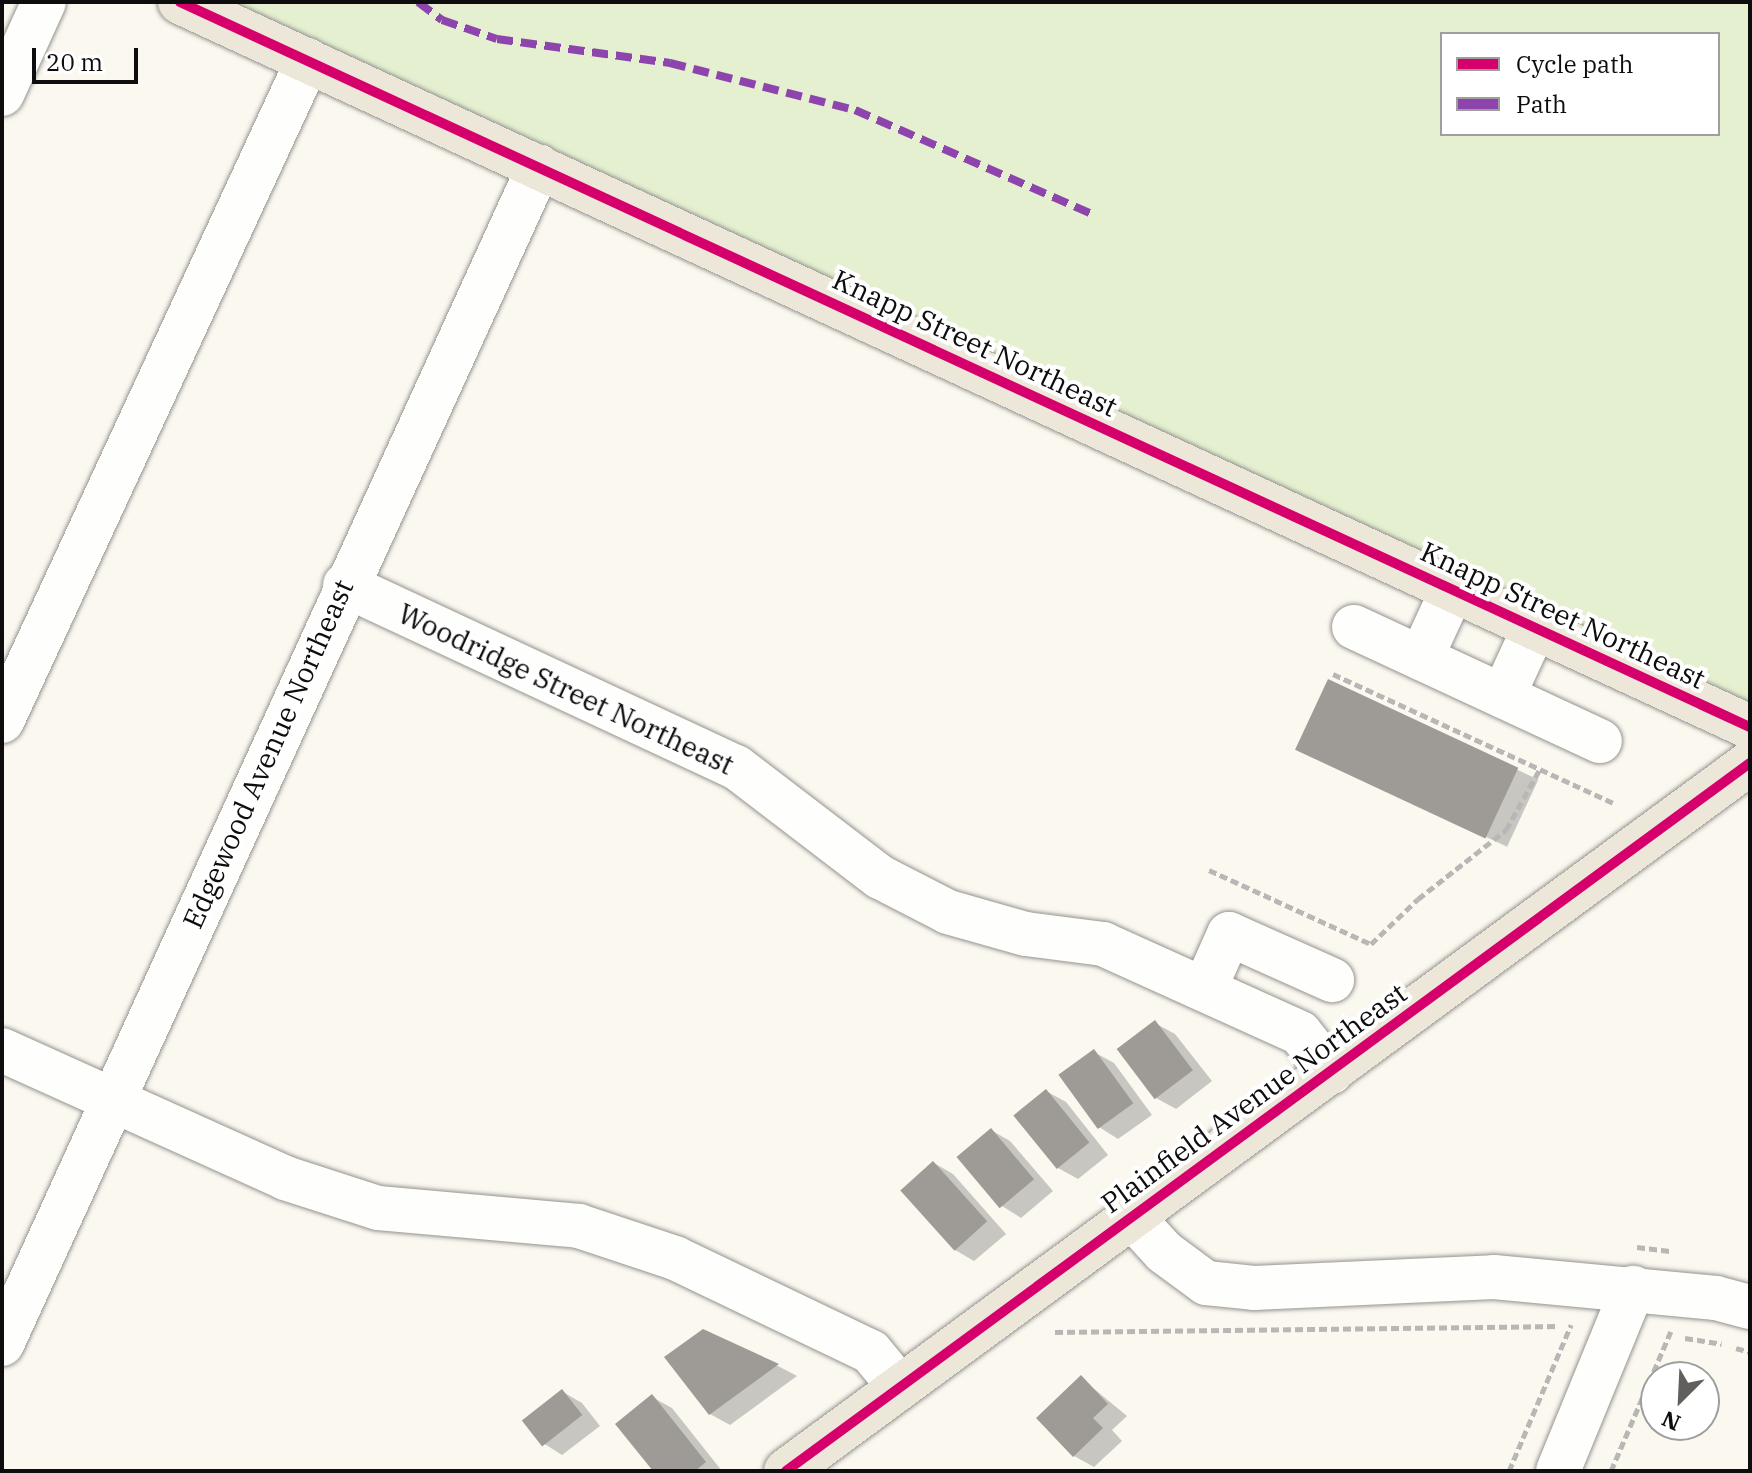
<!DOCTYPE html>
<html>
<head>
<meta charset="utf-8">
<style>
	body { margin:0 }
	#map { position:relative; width:1752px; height:1473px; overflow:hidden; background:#fbf8f0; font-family:"IBM Plex Serif",serif }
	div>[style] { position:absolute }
	.green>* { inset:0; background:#e4f0d0 }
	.shadow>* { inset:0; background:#0003; transform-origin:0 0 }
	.building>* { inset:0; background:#9e9b96; transform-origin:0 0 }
	.path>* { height:5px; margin-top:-2.5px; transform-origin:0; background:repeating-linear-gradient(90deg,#b8b7b6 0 8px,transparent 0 12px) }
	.roads { filter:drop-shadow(0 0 2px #94938f) drop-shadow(0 0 2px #94938f) }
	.minor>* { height:44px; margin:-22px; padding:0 22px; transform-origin:22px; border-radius:22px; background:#fefefd }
	.major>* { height:44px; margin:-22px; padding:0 22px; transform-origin:22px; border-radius:22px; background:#ece7d8 }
	.quiet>* { height:8px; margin-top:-4px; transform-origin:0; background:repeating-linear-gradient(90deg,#8e44ad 0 16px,transparent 0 24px) }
	.cycleway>* { height:10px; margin:-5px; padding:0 5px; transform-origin:5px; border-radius:5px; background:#d6006c }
	span { translate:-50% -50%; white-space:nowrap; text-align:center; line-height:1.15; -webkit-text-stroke:8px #fff; paint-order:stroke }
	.street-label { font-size:28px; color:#0d0d0d }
	.frame { position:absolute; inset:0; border:4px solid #0d0d0d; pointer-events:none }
	.legend { position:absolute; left:1440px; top:32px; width:280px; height:104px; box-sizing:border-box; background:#fff; border:2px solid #9e9e9e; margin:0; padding:10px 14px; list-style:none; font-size:24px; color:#0d0d0d }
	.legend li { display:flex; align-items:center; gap:16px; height:40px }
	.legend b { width:40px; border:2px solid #9e9e9e }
	.north { position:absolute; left:1640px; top:1361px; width:80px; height:80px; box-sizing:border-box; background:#fff; border:2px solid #9e9e9e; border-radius:50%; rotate:204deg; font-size:22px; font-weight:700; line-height:32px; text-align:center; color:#0d0d0d }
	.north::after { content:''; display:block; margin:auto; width:28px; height:36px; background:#605f5c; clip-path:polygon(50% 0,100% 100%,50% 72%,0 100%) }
	.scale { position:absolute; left:32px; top:48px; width:106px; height:36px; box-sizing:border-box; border:4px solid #0d0d0d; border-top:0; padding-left:10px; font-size:24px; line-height:28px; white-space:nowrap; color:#0d0d0d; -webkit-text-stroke:6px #fff; paint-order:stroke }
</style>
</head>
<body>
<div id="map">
	<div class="green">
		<div style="clip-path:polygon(evenodd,225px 2px,1750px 2px,1750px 704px,225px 2px,1442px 34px,1718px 34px,1718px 134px,1442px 134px,1442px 34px)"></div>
	</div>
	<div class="shadow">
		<div style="left:1329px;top:682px;width:231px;height:74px;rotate:25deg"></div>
		<div style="clip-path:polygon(1155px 1023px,1175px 1034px,1212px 1081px,1176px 1109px,1156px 1098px)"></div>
		<div style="clip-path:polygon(1094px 1052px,1114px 1063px,1152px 1115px,1118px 1139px,1099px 1127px)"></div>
		<div style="clip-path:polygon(1046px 1091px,1066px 1102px,1108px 1155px,1078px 1179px,1058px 1168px)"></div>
		<div style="clip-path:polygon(991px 1130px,1010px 1141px,1053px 1191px,1021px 1218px,1002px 1206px)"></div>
		<div style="clip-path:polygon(934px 1163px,953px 1174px,1006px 1234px,974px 1261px,955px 1250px)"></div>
		<div style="clip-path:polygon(704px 1331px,778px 1366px,797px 1376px,730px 1425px,710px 1414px)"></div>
		<div style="clip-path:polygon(1081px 1378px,1127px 1416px,1112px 1430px,1122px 1441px,1094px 1467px,1074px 1456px)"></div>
		<div style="clip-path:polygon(563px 1392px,582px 1403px,600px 1426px,562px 1455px,543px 1443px)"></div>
		<div style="clip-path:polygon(652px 1397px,672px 1408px,722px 1471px,656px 1471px)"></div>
	</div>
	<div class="building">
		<div style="left:1328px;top:679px;width:210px;height:78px;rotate:25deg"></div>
		<div style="left:1155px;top:1020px;width:63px;height:48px;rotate:53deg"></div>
		<div style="left:1094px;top:1049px;width:67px;height:44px;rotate:54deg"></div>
		<div style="left:1046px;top:1089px;width:69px;height:42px;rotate:51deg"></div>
		<div style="left:991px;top:1128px;width:67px;height:45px;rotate:50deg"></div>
		<div style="left:933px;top:1161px;width:81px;height:44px;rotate:48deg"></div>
		<div style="clip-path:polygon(703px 1329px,779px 1364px,709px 1415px,664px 1357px)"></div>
		<div style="clip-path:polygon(1081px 1375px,1108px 1404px,1093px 1418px,1103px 1428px,1073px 1457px,1036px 1418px)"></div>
		<div style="left:562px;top:1389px;width:33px;height:51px;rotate:52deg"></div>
		<div style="clip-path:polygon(652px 1394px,706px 1462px,695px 1471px,653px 1471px,615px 1424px)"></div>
	</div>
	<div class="path">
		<div style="left:1333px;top:674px;width:308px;rotate:24.7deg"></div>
		<div style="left:1209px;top:870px;width:178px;rotate:24.6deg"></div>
		<div style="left:1371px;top:944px;width:65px;rotate:-43.8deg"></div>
		<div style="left:1418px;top:899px;width:112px;rotate:-38.1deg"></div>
		<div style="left:1506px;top:830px;width:70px;rotate:-60.9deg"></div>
		<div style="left:1637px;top:1247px;width:33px;rotate:7deg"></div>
		<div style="left:1055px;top:1332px;width:504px;rotate:-0.68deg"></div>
		<div style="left:1685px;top:1338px;width:37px;rotate:9deg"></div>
		<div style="left:1736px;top:1348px;width:15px;rotate:16deg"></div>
		<div style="left:1509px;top:1471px;width:159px;rotate:-67deg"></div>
		<div style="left:1611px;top:1471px;width:152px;rotate:-66.8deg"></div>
	</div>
	<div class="roads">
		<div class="minor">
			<div style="left:2px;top:94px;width:101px;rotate:-65.5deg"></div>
			<div style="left:345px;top:585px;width:431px;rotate:25deg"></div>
			<div style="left:736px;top:767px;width:181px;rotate:37.4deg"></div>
			<div style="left:880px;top:877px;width:76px;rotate:27.2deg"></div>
			<div style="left:948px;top:912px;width:81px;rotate:15.8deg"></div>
			<div style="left:1026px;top:934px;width:78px;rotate:7.4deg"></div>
			<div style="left:1103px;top:944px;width:216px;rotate:24.3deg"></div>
			<div style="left:1300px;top:1033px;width:50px;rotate:51.5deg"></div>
			<div style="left:1354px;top:627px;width:271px;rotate:24.9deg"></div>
			<div style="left:1421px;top:658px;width:74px;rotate:-65.2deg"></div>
			<div style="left:1503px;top:696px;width:74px;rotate:-65.2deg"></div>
			<div style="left:2px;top:721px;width:728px;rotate:-65.16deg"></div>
			<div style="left:1205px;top:988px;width:59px;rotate:-66deg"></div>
			<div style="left:1229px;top:934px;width:113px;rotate:24.1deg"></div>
			<div style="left:2px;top:1050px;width:311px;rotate:24.3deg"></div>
			<div style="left:285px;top:1178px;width:98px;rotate:17.9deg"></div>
			<div style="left:378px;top:1208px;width:202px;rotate:5.1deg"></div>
			<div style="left:579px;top:1226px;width:101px;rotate:18.4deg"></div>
			<div style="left:675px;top:1258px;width:217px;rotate:25.6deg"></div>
			<div style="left:871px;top:1352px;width:45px;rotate:50.4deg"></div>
			<div style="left:1132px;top:1217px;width:47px;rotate:47.6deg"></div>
			<div style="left:1164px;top:1252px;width:52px;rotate:36.4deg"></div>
			<div style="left:1206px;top:1283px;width:48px;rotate:5.9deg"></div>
			<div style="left:1254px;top:1288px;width:240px;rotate:-2.6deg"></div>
			<div style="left:1494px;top:1277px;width:223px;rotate:5.4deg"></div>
			<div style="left:1716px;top:1298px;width:35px;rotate:15deg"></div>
			<div style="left:2px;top:1344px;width:1294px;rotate:-65.48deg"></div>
			<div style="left:1558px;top:1471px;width:198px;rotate:-67.7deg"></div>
		</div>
		<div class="major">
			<div style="left:180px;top:2px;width:1729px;rotate:24.79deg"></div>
			<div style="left:786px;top:1471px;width:1196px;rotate:-36.3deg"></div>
		</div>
	</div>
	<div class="quiet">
		<div style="left:418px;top:2px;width:30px;rotate:37deg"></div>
		<div style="left:442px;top:20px;width:58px;rotate:19.1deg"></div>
		<div style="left:497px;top:39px;width:175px;rotate:7.9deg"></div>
		<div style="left:670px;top:63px;width:191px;rotate:14.3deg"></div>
		<div style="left:855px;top:110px;width:259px;rotate:23.7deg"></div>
	</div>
	<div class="cycleway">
		<div style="left:180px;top:2px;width:1729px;rotate:24.79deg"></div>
		<div style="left:786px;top:1471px;width:1196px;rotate:-36.3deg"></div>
	</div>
	<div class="street-label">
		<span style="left:975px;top:343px;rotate:25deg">Knapp Street Northeast</span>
		<span style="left:1563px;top:615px;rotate:25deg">Knapp Street Northeast</span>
		<span style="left:566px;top:689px;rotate:25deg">Woodridge Street Northeast</span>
		<span style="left:268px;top:754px;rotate:-66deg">Edgewood Avenue Northeast</span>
		<span style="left:1254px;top:1098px;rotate:-36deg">Plainfield Avenue Northeast</span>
	</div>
	<div class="frame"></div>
	<ul class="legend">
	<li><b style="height:10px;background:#d6006c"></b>Cycle path</li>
	<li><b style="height:10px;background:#8e44ad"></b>Path</li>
	</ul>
	<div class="north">N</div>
	<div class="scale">20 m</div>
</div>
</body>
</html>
